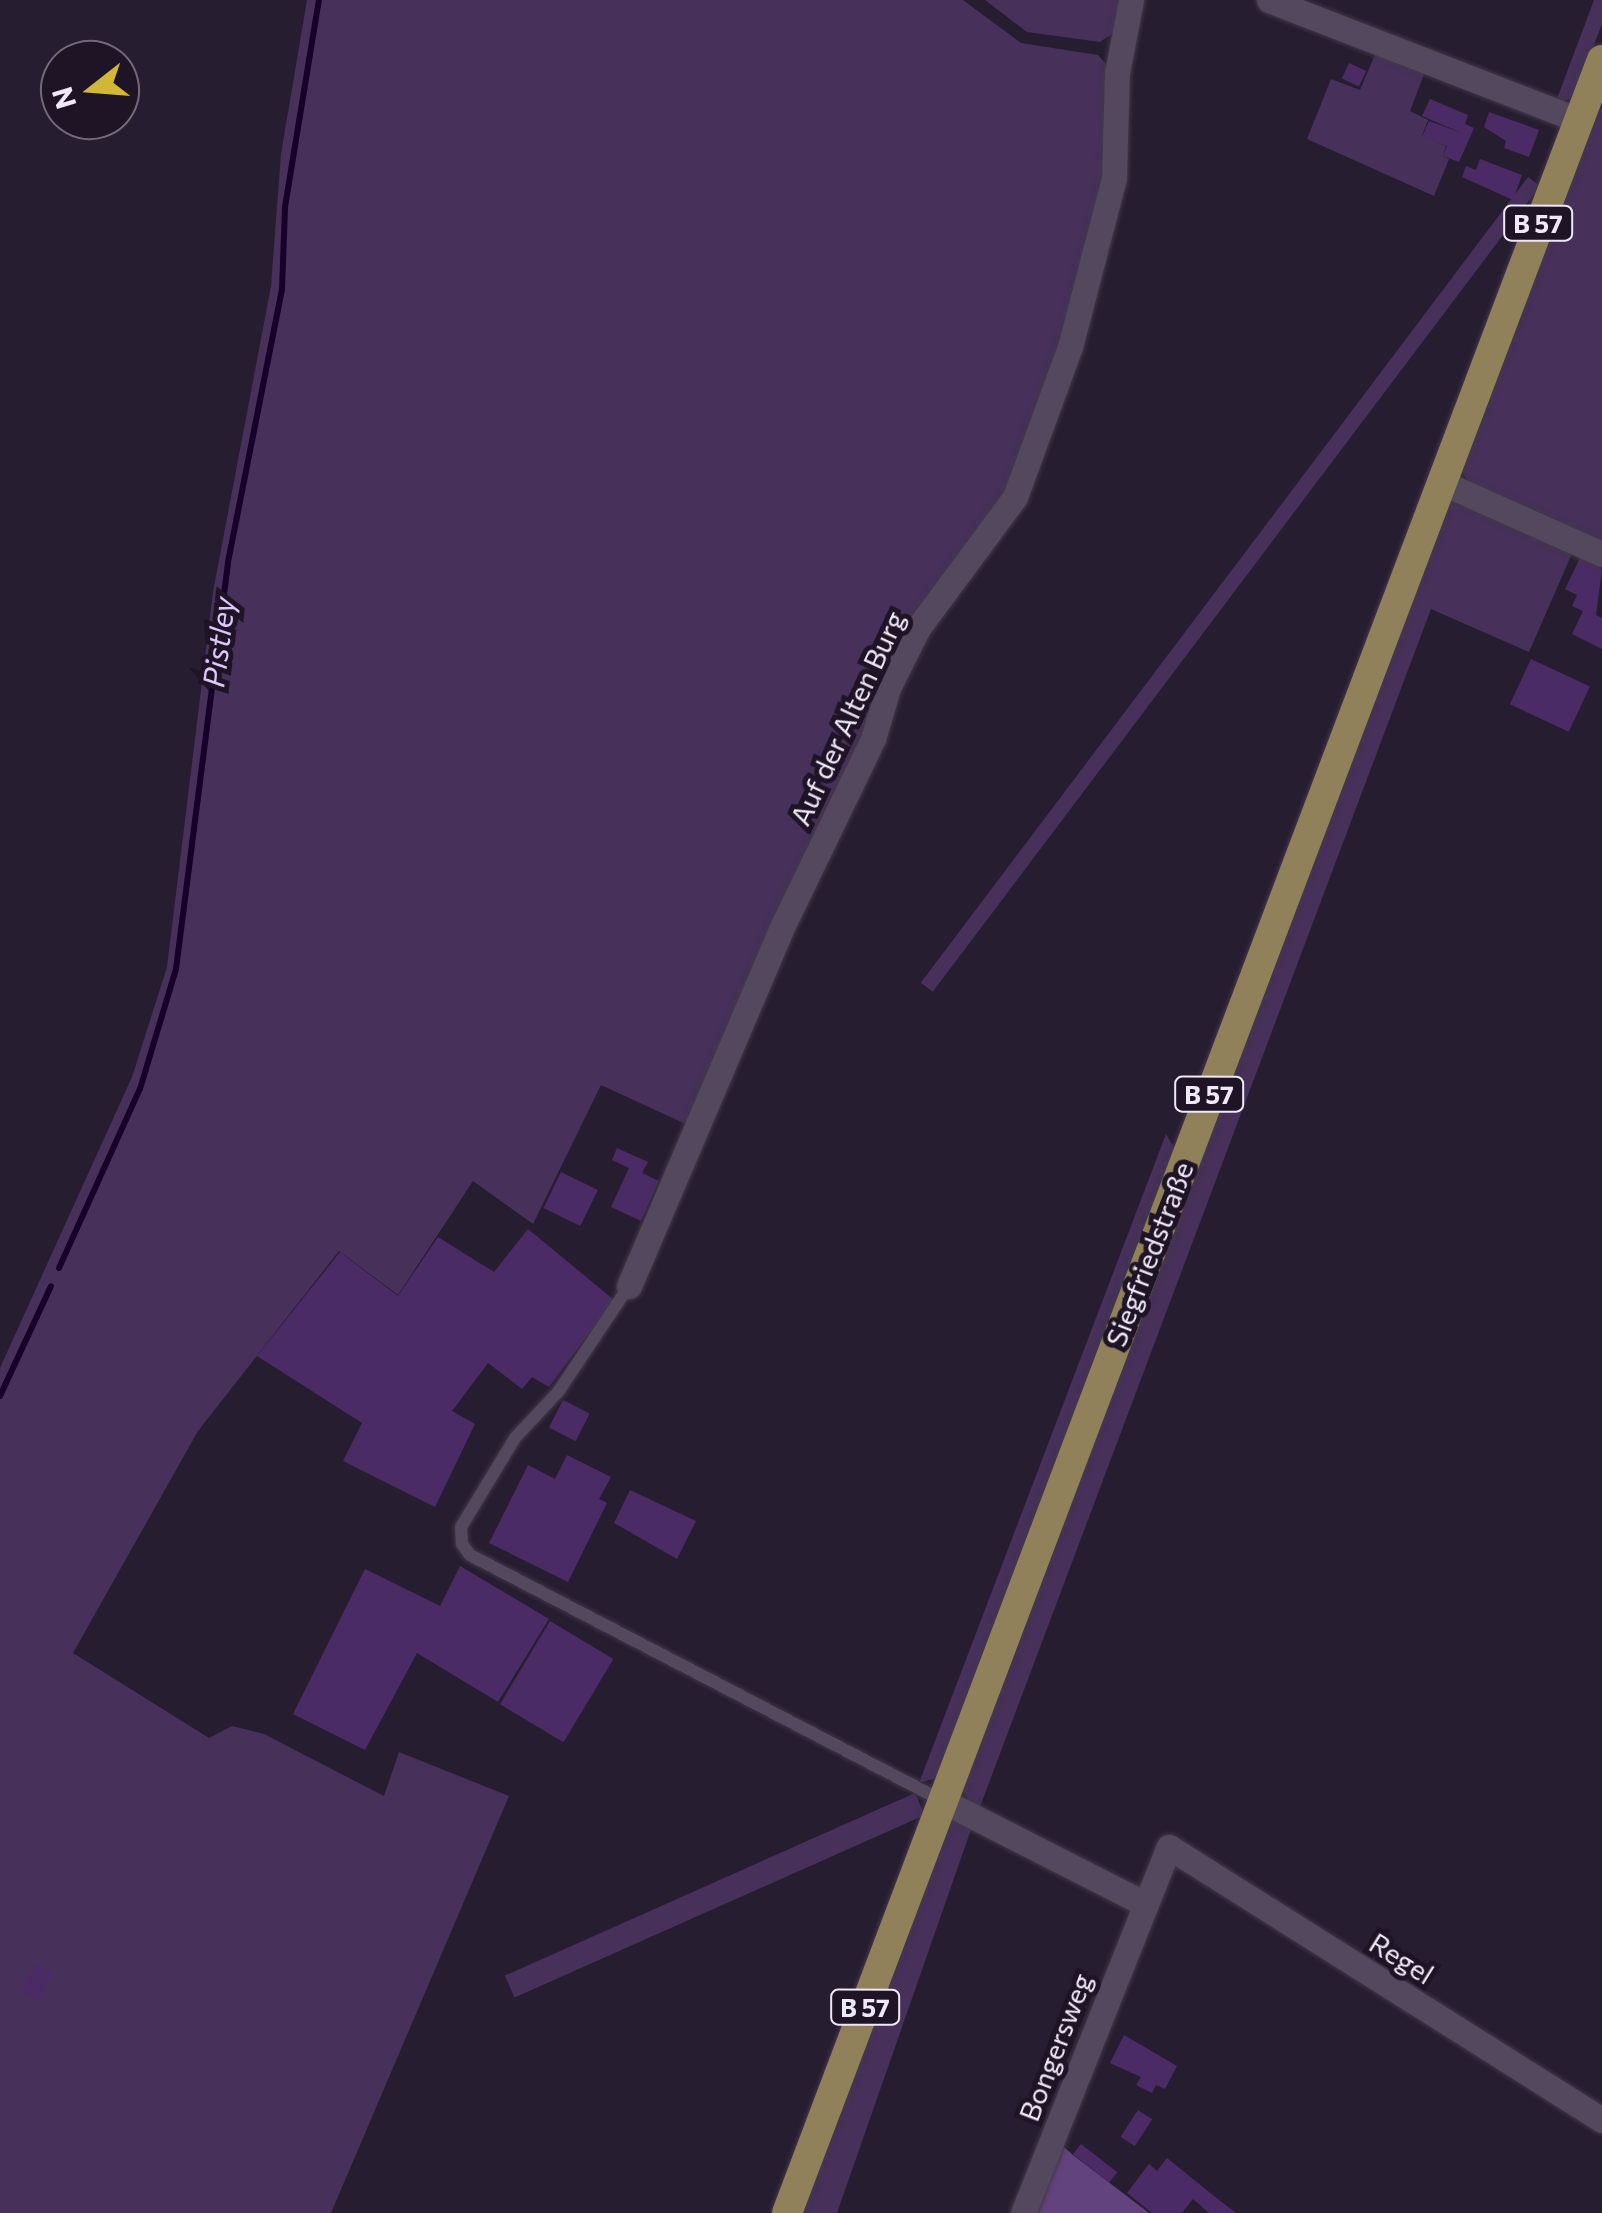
<!DOCTYPE html>
<html>
<head>
<meta charset="utf-8">
<style>
	body { margin:0 }
	#map { position:relative; width:1602px; height:2213px; overflow:hidden; background:#271d30; font-family:Commissioner,sans-serif }
	div>[style] { position:absolute }
	.green>* { inset:0; background:#47305a; transform-origin:0 0 }
	.forest>* { inset:0; background:#63437e }
	.stream>* { height:6px; margin:-3px; padding:0 3px; transform-origin:3px; border-radius:3px; background:#180128 }
	.building>* { inset:0; background:#4b2b65; transform-origin:0 0 }
	.roads { filter:drop-shadow(0 0 2px #413849) drop-shadow(0 0 2px #413849) }
	.lane>* { height:12px; margin:-6px; padding:0 6px; transform-origin:6px; border-radius:6px; background:#53485e }
	.street>* { height:25px; margin:-12.5px; padding:0 12.5px; transform-origin:12.5px; border-radius:12.5px; background:#53485e }
	.primary>* { height:30px; margin:-15px; padding:0 15px; transform-origin:15px; border-radius:15px; background:#90815a }
	span { translate:-50% -50%; white-space:nowrap; text-align:center; line-height:1.15; -webkit-text-stroke:10px #1e1426; paint-order:stroke }
	.shield-label span { padding:2px 8px; background:#1e1426; border:2px solid; border-radius:8px; -webkit-text-stroke-width:0 }
	.shield-label { font-size:25px; color:#efe8f6; font-weight:700 }
	.street-label { font-size:28px; color:#efe8f6 }
	.water-label { font-size:30px; color:#e1c6fb; font-style:italic }
	.north { position:absolute; left:40px; top:40px; width:100px; height:100px; box-sizing:border-box; background:#1e1426; border:2px solid #726979; border-radius:50%; rotate:253deg; font-size:28px; font-weight:700; line-height:40px; text-align:center; color:#efe8f6 }
	.north::after { content:''; display:block; margin:auto; width:35px; height:45px; background:#d2b736; clip-path:polygon(50% 0,100% 100%,50% 72%,0 100%) }
</style>
</head>
<body>
<div id="map">
	<div class="green">
		<div style="clip-path:polygon(307px 0,963px 0,1021px 43px,1098px 55px,1112px 71px,1108px 176px,1091px 254px,1010px 492px,913px 624px,690px 1126px,601px 1085px,533px 1224px,473px 1181px,398px 1295px,339px 1251px,198px 1431px,73px 1653px,209px 1738px,232px 1726px,264px 1734px,384px 1796px,399px 1752px,509px 1796px,331px 2213px,0 2213px,0 1368px,132px 1077px,167px 967px,213px 592px,271px 286px,281px 154px)"></div>
		<div style="clip-path:polygon(985px 0,1123px 0,1119px 29px,1100px 42px,1027px 32px)"></div>
		<div style="clip-path:polygon(1594px 0,1602px 0,1602px 24px,1574px 97px,1555px 104px)"></div>
		<div style="clip-path:polygon(1377px 50px,1426px 69px,1410px 111px,1428px 120px,1422px 136px,1446px 146px,1443px 156px,1449px 159px,1434px 196px,1307px 139px,1331px 79px,1360px 90px)"></div>
		<div style="clip-path:polygon(1602px 108px,1602px 549px,1475px 490px,1457px 466px,1595px 110px)"></div>
		<div style="left:1528px;top:177px;width:15px;height:1009px;rotate:37deg"></div>
		<div style="clip-path:polygon(1448px 499px,1471px 501px,1574px 549px,1529px 652px,1431px 609px,978px 1812px,960px 1788px)"></div>
		<div style="clip-path:polygon(1166px 1134px,1176px 1151px,940px 1777px,919px 1783px)"></div>
		<div style="left:915px;top:1793px;width:24px;height:449px;rotate:66deg"></div>
		<div style="clip-path:polygon(949px 1821px,974px 1821px,837px 2213px,801px 2213px)"></div>
	</div>
	<div class="forest">
		<div style="clip-path:polygon(1058px 2142px,1073px 2155px,1149px 2213px,1030px 2213px)"></div>
	</div>
	<div class="stream">
		<div style="left:59px;top:1268px;width:196px;rotate:-65.7deg"></div>
		<div style="left:140px;top:1089px;width:125px;rotate:-73.3deg"></div>
		<div style="left:176px;top:969px;width:410px;rotate:-82.7deg"></div>
		<div style="left:228px;top:562px;width:278px;rotate:-78.8deg"></div>
		<div style="left:282px;top:289px;width:82px;rotate:-87.9deg"></div>
		<div style="left:285px;top:207px;width:210px;rotate:-80.7deg"></div>
		<div style="left:0;top:1396px;width:121px;rotate:-65.1deg"></div>
	</div>
	<div class="building">
		<div style="left:1349px;top:63px;width:19px;height:17px;rotate:25deg"></div>
		<div style="clip-path:polygon(1430px 99px,1468px 115px,1465px 124px,1474px 128px,1459px 162px,1443px 156px,1447px 146px,1422px 137px,1429px 121px,1462px 133px,1422px 116px)"></div>
		<div style="clip-path:polygon(1489px 112px,1539px 130px,1529px 157px,1504px 148px,1506px 141px,1484px 127px)"></div>
		<div style="clip-path:polygon(1480px 159px,1522px 175px,1513px 200px,1462px 177px,1466px 166px,1476px 170px)"></div>
		<div style="clip-path:polygon(1581px 556px,1602px 569px,1596px 615px,1602px 618px,1602px 649px,1572px 634px,1583px 611px,1572px 606px,1577px 595px,1565px 589px)"></div>
		<div style="left:1531px;top:659px;width:65px;height:50px;rotate:25deg"></div>
		<div style="clip-path:polygon(617px 1148px,648px 1162px,642px 1173px,659px 1181px,641px 1221px,611px 1207px,629px 1168px,612px 1160px)"></div>
		<div style="left:561px;top:1172px;width:41px;height:40px;rotate:26deg"></div>
		<div style="clip-path:polygon(528px 1229px,614px 1300px,549px 1387px,532px 1377px,522px 1389px,488px 1363px,452px 1411px,475px 1424px,435px 1507px,343px 1461px,362px 1423px,257px 1356px,340px 1252px,398px 1296px,438px 1237px,494px 1272px)"></div>
		<div style="left:563px;top:1400px;width:30px;height:31px;rotate:27deg"></div>
		<div style="clip-path:polygon(567px 1455px,611px 1477px,599px 1499px,607px 1503px,568px 1582px,489px 1543px,528px 1465px,555px 1479px)"></div>
		<div style="clip-path:polygon(630px 1490px,696px 1521px,677px 1559px,614px 1523px)"></div>
		<div style="clip-path:polygon(460px 1566px,549px 1619px,498px 1702px,417px 1653px,365px 1750px,293px 1714px,365px 1569px,440px 1606px)"></div>
		<div style="left:550px;top:1621px;width:74px;height:97px;rotate:31deg"></div>
		<div style="left:36px;top:1964px;width:19px;height:32px;rotate:28deg"></div>
		<div style="clip-path:polygon(1124px 2035px,1177px 2066px,1165px 2089px,1156px 2085px,1152px 2093px,1136px 2085px,1141px 2077px,1110px 2063px)"></div>
		<div style="left:1138px;top:2110px;width:17px;height:32px;rotate:33deg"></div>
		<div style="left:1081px;top:2144px;width:46px;height:13px;rotate:38deg"></div>
		<div style="clip-path:polygon(1167px 2158px,1214px 2196px,1236px 2213px,1209px 2213px,1193px 2199px,1182px 2213px,1152px 2213px,1127px 2193px,1149px 2164px,1157px 2171px)"></div>
	</div>
	<div class="roads">
		<div class="lane">
			<div style="left:629px;top:1286px;width:128px;rotate:123.8deg"></div>
			<div style="left:558px;top:1392px;width:63px;rotate:133.1deg"></div>
			<div style="left:515px;top:1438px;width:104px;rotate:121.2deg"></div>
			<div style="left:461px;top:1527px;width:17px;rotate:87deg"></div>
			<div style="left:462px;top:1544px;width:14px;rotate:54deg"></div>
			<div style="left:470px;top:1555px;width:533px;rotate:27.48deg"></div>
		</div>
		<div class="street">
			<div style="left:1269px;top:0;width:331px;rotate:21.2deg"></div>
			<div style="left:1443px;top:483px;width:174px;rotate:24.1deg"></div>
			<div style="left:629px;top:1286px;width:395px;rotate:-66.9deg"></div>
			<div style="left:784px;top:923px;width:204px;rotate:-64.2deg"></div>
			<div style="left:873px;top:739px;width:53px;rotate:-73.6deg"></div>
			<div style="left:888px;top:688px;width:67px;rotate:-63.4deg"></div>
			<div style="left:918px;top:628px;width:163px;rotate:-53.5deg"></div>
			<div style="left:1015px;top:497px;width:160px;rotate:-69.9deg"></div>
			<div style="left:1070px;top:347px;width:175px;rotate:-75.4deg"></div>
			<div style="left:1114px;top:178px;width:105px;rotate:-88.4deg"></div>
			<div style="left:1117px;top:73px;width:74px;rotate:-79.1deg"></div>
			<div style="left:943px;top:1801px;width:225px;rotate:27deg"></div>
			<div style="left:1023px;top:2213px;width:394px;rotate:-68.3deg"></div>
			<div style="left:1169px;top:1847px;width:512px;rotate:32.23deg"></div>
		</div>
		<div class="primary">
			<div style="left:787px;top:2213px;width:2302px;rotate:-69.27deg"></div>
		</div>
	</div>
	<div class="shield-label">
		<span style="left:1538px;top:223px">B 57</span>
		<span style="left:1209px;top:1094px">B 57</span>
		<span style="left:865px;top:2007px">B 57</span>
	</div>
	<div class="street-label">
		<span style="left:847px;top:718px;rotate:-65deg">Auf der Alten Burg</span>
		<span style="left:1149px;top:1254px;rotate:-69deg">Siegfriedstraße</span>
		<span style="left:1402px;top:1958px;rotate:32deg">Regel</span>
		<span style="left:1055px;top:2047px;rotate:-69deg">Bongersweg</span>
	</div>
	<div class="water-label">
		<span style="left:218px;top:642px;rotate:-83deg">Pistley</span>
	</div>
	<div class="north">N</div>
</div>
</body>
</html>
